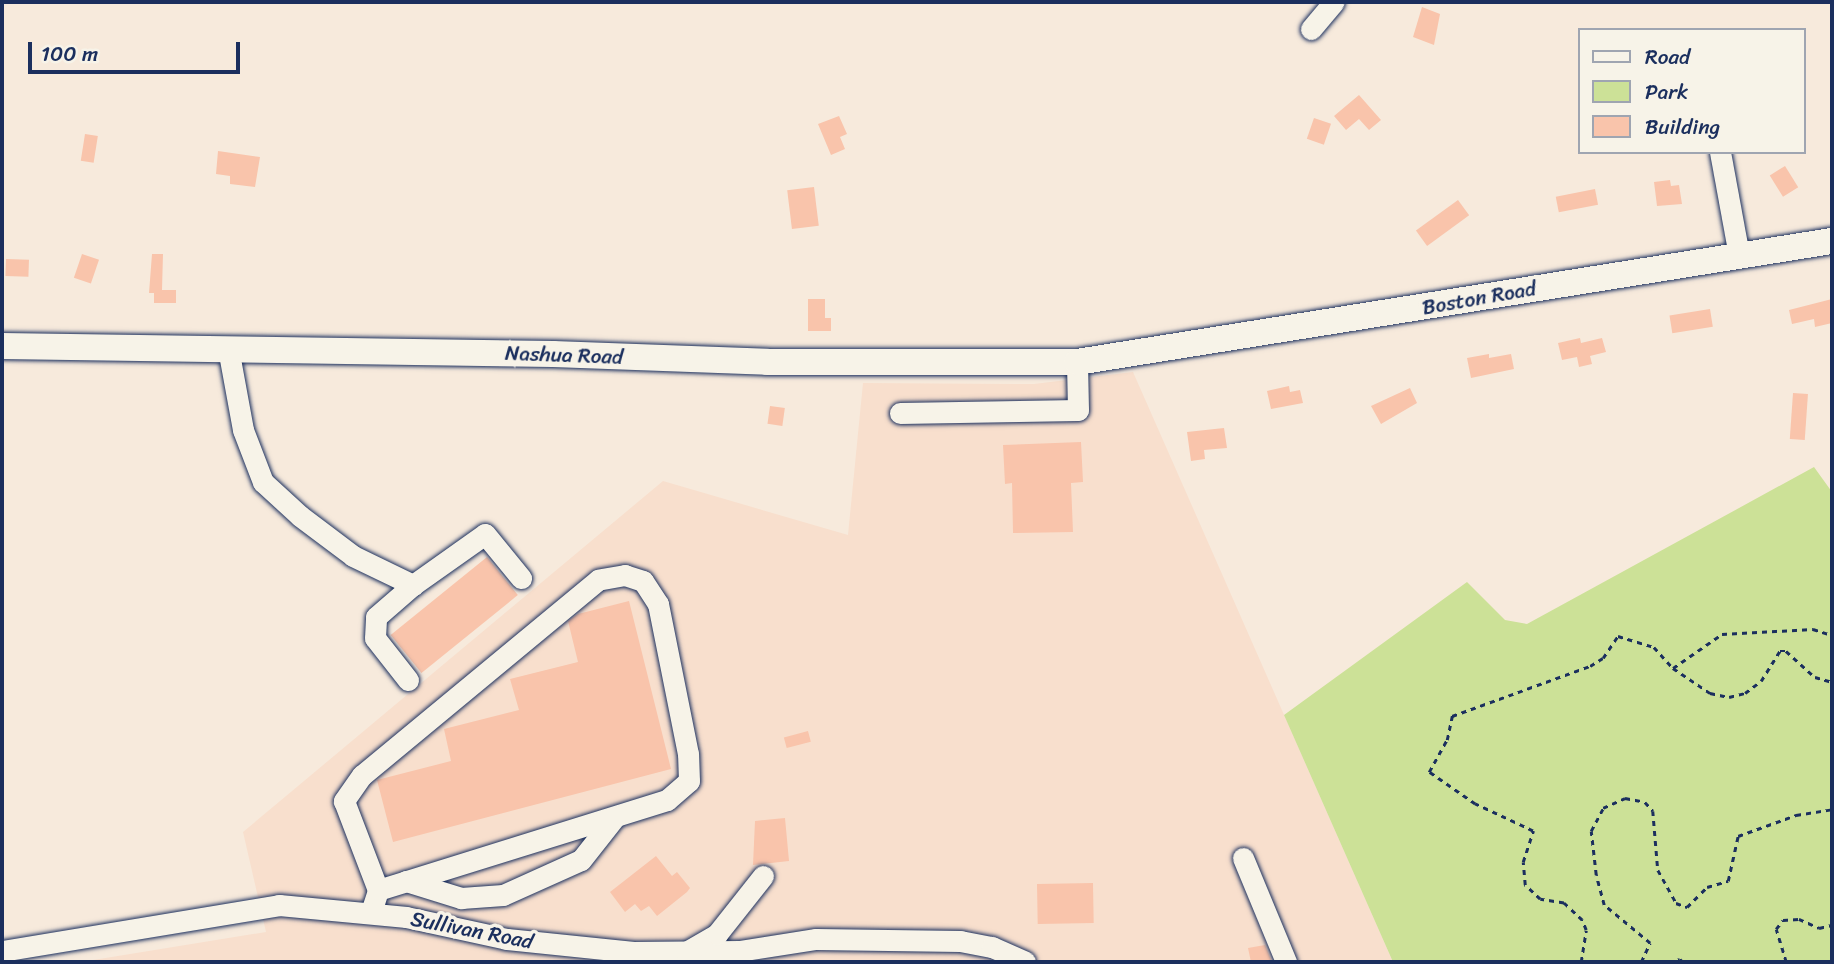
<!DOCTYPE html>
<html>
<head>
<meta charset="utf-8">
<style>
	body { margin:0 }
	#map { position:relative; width:1834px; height:964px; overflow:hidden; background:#f7eadc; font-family:Sriracha,sans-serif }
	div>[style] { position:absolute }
	.built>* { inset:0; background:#f8dfcd }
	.green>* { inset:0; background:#cce197 }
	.building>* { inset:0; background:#f9c4ab; transform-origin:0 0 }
	.path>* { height:2.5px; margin-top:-1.25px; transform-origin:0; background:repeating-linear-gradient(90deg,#1b2f5e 0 5px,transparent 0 10px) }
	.roads { filter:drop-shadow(0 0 2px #1b2f5e) drop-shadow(0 0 2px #1b2f5e) }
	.minor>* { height:21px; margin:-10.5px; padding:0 10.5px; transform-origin:10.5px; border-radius:10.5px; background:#f7f3e8 }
	.major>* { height:26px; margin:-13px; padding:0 13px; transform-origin:13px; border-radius:13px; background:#f7f3e8 }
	span { translate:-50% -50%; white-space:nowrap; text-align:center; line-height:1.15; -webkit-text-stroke:7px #f7f3e8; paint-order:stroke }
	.street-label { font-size:21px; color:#1b2f5e }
	.frame { position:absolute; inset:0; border:4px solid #1b2f5e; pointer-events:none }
	.legend { position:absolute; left:1578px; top:28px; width:228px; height:126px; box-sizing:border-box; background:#f7f3e8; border:2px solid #9fa5b1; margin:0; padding:9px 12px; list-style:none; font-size:21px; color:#1b2f5e }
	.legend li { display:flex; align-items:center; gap:14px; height:35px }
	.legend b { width:35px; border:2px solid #9fa5b1 }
	.scale { position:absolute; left:28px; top:42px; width:212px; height:32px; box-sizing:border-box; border:4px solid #1b2f5e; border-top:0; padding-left:9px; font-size:21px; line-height:24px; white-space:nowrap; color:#1b2f5e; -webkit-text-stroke:5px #f7f3e8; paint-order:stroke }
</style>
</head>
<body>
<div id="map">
	<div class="built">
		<div style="clip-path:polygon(1133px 372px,1393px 962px,81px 962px,266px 932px,243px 832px,663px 481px,848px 535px,863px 383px,1034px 384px)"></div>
	</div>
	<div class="green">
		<div style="clip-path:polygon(1814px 467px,1832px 492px,1832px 962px,1393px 962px,1284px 715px,1467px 582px,1505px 620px,1527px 624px)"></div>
	</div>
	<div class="building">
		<div style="clip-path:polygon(1422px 7px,1440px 14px,1434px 45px,1413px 37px)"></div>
		<div style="clip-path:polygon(1359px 95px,1381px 120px,1369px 130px,1359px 119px,1346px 130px,1334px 116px)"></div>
		<div style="clip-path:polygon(839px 116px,847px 134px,840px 137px,845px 149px,831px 155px,818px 124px)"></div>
		<div style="left:1314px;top:118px;width:18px;height:22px;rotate:19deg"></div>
		<div style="left:85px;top:134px;width:13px;height:27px;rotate:9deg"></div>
		<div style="clip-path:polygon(218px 151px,260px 157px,255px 187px,230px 184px,230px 176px,216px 174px)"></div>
		<div style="left:1785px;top:166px;width:25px;height:18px;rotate:58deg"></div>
		<div style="clip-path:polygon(1670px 180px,1671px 186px,1679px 185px,1682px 204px,1657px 206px,1654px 182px)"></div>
		<div style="left:814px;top:187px;width:39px;height:27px;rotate:83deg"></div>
		<div style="left:1595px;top:189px;width:16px;height:40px;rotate:79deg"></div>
		<div style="left:1458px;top:200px;width:19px;height:52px;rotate:54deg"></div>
		<div style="left:82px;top:254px;width:18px;height:25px;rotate:19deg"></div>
		<div style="clip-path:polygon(152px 254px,163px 254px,162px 290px,176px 290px,176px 303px,154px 303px,154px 293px,149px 293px)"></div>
		<div style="left:6px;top:259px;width:23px;height:17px;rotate:2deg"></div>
		<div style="clip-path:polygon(808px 299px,825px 299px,825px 318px,831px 318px,831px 331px,808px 331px)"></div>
		<div style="clip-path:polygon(1832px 299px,1832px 323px,1815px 327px,1814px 319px,1792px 324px,1789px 310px)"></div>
		<div style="left:1710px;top:309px;width:18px;height:41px;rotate:81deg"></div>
		<div style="clip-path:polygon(1580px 338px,1581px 343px,1602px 338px,1606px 352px,1590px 356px,1592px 364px,1579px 367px,1577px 357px,1562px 360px,1558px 343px)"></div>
		<div style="clip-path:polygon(1489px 354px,1489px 358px,1511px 354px,1514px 369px,1471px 378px,1467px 358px)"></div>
		<div style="clip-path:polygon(1289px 386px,1290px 392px,1300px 390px,1303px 403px,1271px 409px,1267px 391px)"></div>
		<div style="clip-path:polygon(1410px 388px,1417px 403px,1381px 424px,1371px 406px)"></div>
		<div style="left:1793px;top:393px;width:15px;height:46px;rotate:4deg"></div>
		<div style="left:770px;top:406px;width:15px;height:18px;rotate:8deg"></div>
		<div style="clip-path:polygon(1224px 428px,1227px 448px,1204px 450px,1205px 459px,1191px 461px,1187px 432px)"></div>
		<div style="clip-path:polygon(1081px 442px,1083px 482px,1071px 483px,1073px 532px,1013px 533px,1012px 483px,1005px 484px,1003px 445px)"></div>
		<div style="left:487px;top:557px;width:49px;height:124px;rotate:51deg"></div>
		<div style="clip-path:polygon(629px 601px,671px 769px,393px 842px,377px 780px,451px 761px,444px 729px,519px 710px,510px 679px,578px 662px,568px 621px,578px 614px)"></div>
		<div style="left:808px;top:731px;width:11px;height:25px;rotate:75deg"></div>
		<div style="clip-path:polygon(785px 818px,789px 861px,753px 865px,755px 821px)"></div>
		<div style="clip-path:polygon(656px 856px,672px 876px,677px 872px,690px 888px,687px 892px,657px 916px,649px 906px,641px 911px,635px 904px,625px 912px,610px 892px)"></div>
		<div style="left:1093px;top:883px;width:40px;height:56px;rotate:89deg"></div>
		<div style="clip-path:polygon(1265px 945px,1272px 962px,1251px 962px,1248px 948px)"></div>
	</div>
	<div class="path">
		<div style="left:1673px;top:668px;width:60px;rotate:-34.8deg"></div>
		<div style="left:1722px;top:634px;width:91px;rotate:-3.1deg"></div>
		<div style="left:1813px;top:629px;width:20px;rotate:18deg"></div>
		<div style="left:1581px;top:962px;width:32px;rotate:-81deg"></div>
		<div style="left:1586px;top:930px;width:11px;rotate:-112deg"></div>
		<div style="left:1582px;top:920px;width:25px;rotate:-137deg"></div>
		<div style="left:1564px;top:903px;width:24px;rotate:-171deg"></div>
		<div style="left:1540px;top:899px;width:21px;rotate:-137deg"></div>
		<div style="left:1525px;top:885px;width:23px;rotate:-95deg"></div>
		<div style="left:1523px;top:862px;width:33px;rotate:-72deg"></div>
		<div style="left:1533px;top:831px;width:64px;rotate:-155deg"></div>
		<div style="left:1475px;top:804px;width:56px;rotate:-145.2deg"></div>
		<div style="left:1429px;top:772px;width:37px;rotate:-61deg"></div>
		<div style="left:1447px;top:740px;width:25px;rotate:-78deg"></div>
		<div style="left:1452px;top:716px;width:147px;rotate:-19.9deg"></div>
		<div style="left:1590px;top:666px;width:15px;rotate:-32deg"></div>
		<div style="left:1603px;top:658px;width:27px;rotate:-56deg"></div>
		<div style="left:1618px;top:636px;width:38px;rotate:17deg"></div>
		<div style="left:1654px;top:647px;width:28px;rotate:48deg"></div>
		<div style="left:1673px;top:668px;width:45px;rotate:34deg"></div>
		<div style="left:1710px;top:693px;width:19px;rotate:12deg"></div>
		<div style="left:1729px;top:697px;width:16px;rotate:-14deg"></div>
		<div style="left:1745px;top:693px;width:20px;rotate:-37deg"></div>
		<div style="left:1761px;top:681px;width:36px;rotate:-58deg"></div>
		<div style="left:1780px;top:651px;width:6px"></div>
		<div style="left:1786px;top:651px;width:39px;rotate:42deg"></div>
		<div style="left:1815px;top:677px;width:18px;rotate:16deg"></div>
		<div style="left:1641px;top:962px;width:21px;rotate:-65deg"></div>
		<div style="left:1650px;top:943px;width:60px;rotate:-140.4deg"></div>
		<div style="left:1604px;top:905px;width:31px;rotate:-105deg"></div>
		<div style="left:1596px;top:875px;width:44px;rotate:-96.5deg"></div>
		<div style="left:1591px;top:831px;width:26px;rotate:-62deg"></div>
		<div style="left:1603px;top:808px;width:24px;rotate:-24deg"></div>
		<div style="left:1625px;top:798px;width:20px;rotate:11deg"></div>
		<div style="left:1645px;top:802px;width:12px;rotate:48deg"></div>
		<div style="left:1653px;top:811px;width:59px;rotate:85.2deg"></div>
		<div style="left:1658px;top:870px;width:38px;rotate:61deg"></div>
		<div style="left:1676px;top:903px;width:12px;rotate:20deg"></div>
		<div style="left:1687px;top:907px;width:28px;rotate:-45deg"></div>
		<div style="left:1707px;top:887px;width:22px;rotate:-16deg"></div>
		<div style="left:1728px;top:881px;width:46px;rotate:-77.5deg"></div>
		<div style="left:1738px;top:836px;width:62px;rotate:-19.9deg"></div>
		<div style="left:1796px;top:815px;width:36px;rotate:-9deg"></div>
		<div style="left:1668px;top:962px;width:12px;rotate:-14deg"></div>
		<div style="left:1680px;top:959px;width:4px;rotate:45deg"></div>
		<div style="left:1786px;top:962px;width:34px;rotate:-107deg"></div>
		<div style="left:1776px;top:929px;width:11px;rotate:-52deg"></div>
		<div style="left:1783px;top:920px;width:16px;rotate:-4deg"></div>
		<div style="left:1799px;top:919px;width:22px;rotate:24deg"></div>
		<div style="left:1819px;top:928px;width:13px;rotate:-13deg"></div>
	</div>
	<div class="roads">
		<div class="minor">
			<div style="left:1311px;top:29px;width:35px;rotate:-50deg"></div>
			<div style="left:1720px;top:152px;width:106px;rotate:79.6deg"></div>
			<div style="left:228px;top:348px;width:83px;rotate:79.6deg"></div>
			<div style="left:243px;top:430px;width:56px;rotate:69deg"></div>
			<div style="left:263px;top:482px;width:50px;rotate:42.6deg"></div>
			<div style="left:300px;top:516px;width:66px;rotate:37deg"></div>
			<div style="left:353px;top:556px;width:67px;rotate:25.8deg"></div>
			<div style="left:413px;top:585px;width:88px;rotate:-35.3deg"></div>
			<div style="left:485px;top:534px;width:57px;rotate:50.7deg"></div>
			<div style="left:900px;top:413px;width:178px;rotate:-1deg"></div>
			<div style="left:1078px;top:410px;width:48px;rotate:-91.2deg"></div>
			<div style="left:408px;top:680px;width:53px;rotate:-128.2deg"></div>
			<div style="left:375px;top:638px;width:21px;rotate:-87deg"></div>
			<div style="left:376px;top:617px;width:49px;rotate:-40.9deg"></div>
			<div style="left:1243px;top:858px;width:113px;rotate:67.5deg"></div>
			<div style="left:406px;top:881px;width:58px;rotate:17.2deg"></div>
			<div style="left:461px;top:898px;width:42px;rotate:-4.1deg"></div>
			<div style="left:503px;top:895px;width:85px;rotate:-24.2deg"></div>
			<div style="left:581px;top:860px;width:55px;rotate:-51.7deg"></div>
			<div style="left:371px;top:912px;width:23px;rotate:-72deg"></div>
			<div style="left:378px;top:890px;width:303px;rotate:-17.3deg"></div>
			<div style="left:667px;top:800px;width:29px;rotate:-41deg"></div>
			<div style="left:689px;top:781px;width:27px;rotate:-92deg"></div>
			<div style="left:688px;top:754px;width:153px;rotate:-101.3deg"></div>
			<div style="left:658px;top:604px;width:27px;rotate:-123deg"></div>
			<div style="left:643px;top:581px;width:19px;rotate:-162deg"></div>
			<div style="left:625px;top:575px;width:27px;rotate:170deg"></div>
			<div style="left:598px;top:580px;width:306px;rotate:140.4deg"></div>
			<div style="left:362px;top:775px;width:32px;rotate:125deg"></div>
			<div style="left:344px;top:801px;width:95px;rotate:69.1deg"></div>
			<div style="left:2px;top:951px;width:281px;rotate:-9.4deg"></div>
			<div style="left:279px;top:905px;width:128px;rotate:5.4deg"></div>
			<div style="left:406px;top:917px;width:103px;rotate:12.3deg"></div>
			<div style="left:507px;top:939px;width:127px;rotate:5.9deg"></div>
			<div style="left:633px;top:952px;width:106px;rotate:-0.5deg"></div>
			<div style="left:739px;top:951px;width:78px;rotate:-8.9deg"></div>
			<div style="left:816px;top:939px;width:144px;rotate:0.8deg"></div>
			<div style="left:960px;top:941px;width:33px;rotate:11deg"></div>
			<div style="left:992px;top:947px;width:36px;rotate:24deg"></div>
			<div style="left:686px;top:952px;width:36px;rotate:-30deg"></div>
			<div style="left:717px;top:934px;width:74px;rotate:-51.6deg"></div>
		</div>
		<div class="major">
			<div style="left:2px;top:346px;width:551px;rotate:0.83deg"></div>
			<div style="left:553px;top:354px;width:214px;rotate:2.1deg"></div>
			<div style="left:767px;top:362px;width:310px"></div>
			<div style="left:1077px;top:362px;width:765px;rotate:-9.11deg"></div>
		</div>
	</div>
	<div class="street-label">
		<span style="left:1479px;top:298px;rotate:-10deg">Boston Road</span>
		<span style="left:564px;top:355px;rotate:2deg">Nashua Road</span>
		<span style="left:472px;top:930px;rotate:11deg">Sullivan Road</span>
	</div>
	<div class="frame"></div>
	<ul class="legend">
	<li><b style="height:9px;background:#f7f3e8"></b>Road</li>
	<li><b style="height:19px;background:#cce197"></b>Park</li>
	<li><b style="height:19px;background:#f9c4ab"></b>Building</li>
	</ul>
	<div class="scale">100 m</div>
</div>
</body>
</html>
